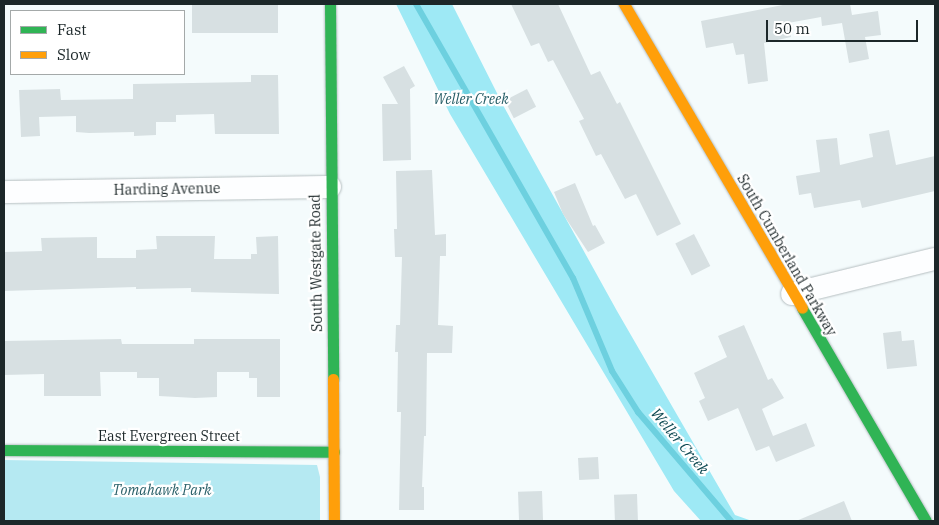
<!DOCTYPE html>
<html>
<head>
<meta charset="utf-8">
<style>
	body { margin:0 }
	#map { position:relative; width:939px; height:525px; overflow:hidden; background:#f4fbfc; font-family:"IBM Plex Serif",serif }
	div>[style] { position:absolute }
	.green>* { inset:0; background:#b5e9f2 }
	.forest>* { inset:0; background:#9ee9f5 }
	.stream>* { height:6px; margin:-3px; padding:0 3px; transform-origin:3px; border-radius:3px; background:#6dd0df }
	.building>* { inset:0; background:#d7e0e2; transform-origin:0 0 }
	.roads { filter:drop-shadow(0 0 1px #b6bfc1) drop-shadow(0 0 1px #b6bfc1) }
	.street>* { height:22px; margin:-11px; padding:0 11px; transform-origin:11px; border-radius:11px; background:#fdfeff }
	.fast>* { height:11px; margin:-5.5px; padding:0 5.5px; transform-origin:5.5px; border-radius:5.5px; background:#30b455 }
	.slow>* { height:11px; margin:-5.5px; padding:0 5.5px; transform-origin:5.5px; border-radius:5.5px; background:#ff9f0a }
	span { translate:-50% -50%; white-space:nowrap; text-align:center; line-height:1.15; -webkit-text-stroke:4.5px #fff; paint-order:stroke }
	.park-label { font-size:14px; color:#285f68; font-style:italic }
	.street-label { font-size:14px; color:#1c2729 }
	.water-label { font-size:15px; color:#0f4a53; font-style:italic }
	.frame { position:absolute; inset:0; border:5px solid #1c2729; pointer-events:none }
	.legend { position:absolute; left:10px; top:10px; width:175px; height:65px; box-sizing:border-box; background:#fff; border:1px solid #a4a9a9; margin:0; padding:6px 9px; list-style:none; font-size:15px; color:#1c2729 }
	.legend li { display:flex; align-items:center; gap:10px; height:25px }
	.legend b { width:25px; border:1px solid #a4a9a9 }
	.scale { position:absolute; left:766px; top:20px; width:152px; height:22px; box-sizing:border-box; border:2px solid #1c2729; border-top:0; padding-left:6px; font-size:15px; line-height:18px; white-space:nowrap; color:#1c2729; -webkit-text-stroke:4px #fff; paint-order:stroke }
</style>
</head>
<body>
<div id="map">
	<div class="green">
		<div style="clip-path:polygon(4px 460px,317px 465px,320px 477px,320px 521px,4px 521px)"></div>
	</div>
	<div class="forest">
		<div style="clip-path:polygon(396px 4px,452px 4px,504px 107px,617px 311px,735px 515px,752px 521px,701px 521px,674px 491px,450px 114px)"></div>
	</div>
	<div class="stream">
		<div style="left:416px;top:4px;width:316px;rotate:60.2deg"></div>
		<div style="left:573px;top:278px;width:101px;rotate:67.2deg"></div>
		<div style="left:612px;top:371px;width:49px;rotate:57.6deg"></div>
		<div style="left:638px;top:412px;width:143px;rotate:49.5deg"></div>
	</div>
	<div class="building">
		<div style="left:192px;top:4px;width:86px;height:29px"></div>
		<div style="clip-path:polygon(511px 4px,558px 4px,591px 75px,600px 71px,617px 104px,620px 102px,681px 224px,657px 236px,636px 194px,625px 199px,601px 154px,596px 156px,579px 121px,584px 119px,553px 60px,548px 62px,539px 43px,531px 46px)"></div>
		<div style="clip-path:polygon(788px 4px,850px 4px,852px 15px,878px 11px,881px 35px,865px 37px,869px 59px,849px 63px,842px 23px,822px 26px,821px 17px,788px 23px,791px 37px,764px 43px,768px 81px,748px 84px,744px 54px,736px 55px,733px 43px,706px 48px,701px 21px)"></div>
		<div style="clip-path:polygon(404px 66px,415px 86px,410px 89px,411px 160px,383px 161px,382px 104px,398px 104px,383px 77px)"></div>
		<div style="clip-path:polygon(251px 75px,278px 75px,279px 134px,215px 134px,214px 114px,176px 115px,176px 122px,156px 122px,156px 135px,134px 136px,134px 132px,89px 133px,76px 132px,76px 116px,39px 117px,40px 136px,21px 137px,19px 90px,60px 89px,61px 100px,133px 99px,133px 84px,251px 82px)"></div>
		<div style="left:527px;top:89px;width:20px;height:25px;rotate:63deg"></div>
		<div style="clip-path:polygon(889px 130px,896px 165px,935px 156px,935px 191px,862px 208px,860px 200px,814px 208px,811px 193px,799px 195px,796px 176px,820px 172px,816px 140px,837px 138px,840px 165px,873px 157px,869px 134px)"></div>
		<div style="clip-path:polygon(432px 170px,435px 235px,446px 234px,446px 256px,440px 256px,438px 325px,453px 326px,452px 353px,427px 353px,426px 436px,424px 436px,422px 487px,424px 487px,424px 510px,399px 510px,401px 412px,397px 412px,398px 352px,395px 352px,396px 325px,400px 325px,402px 257px,395px 257px,394px 229px,397px 229px,396px 171px)"></div>
		<div style="clip-path:polygon(575px 183px,593px 226px,595px 225px,605px 243px,588px 252px,563px 214px,554px 192px)"></div>
		<div style="left:694px;top:234px;width:36px;height:21px;rotate:63deg"></div>
		<div style="clip-path:polygon(156px 236px,215px 236px,214px 259px,251px 259px,251px 254px,257px 254px,256px 237px,278px 236px,279px 294px,191px 292px,191px 288px,136px 289px,136px 287px,4px 291px,4px 252px,42px 251px,41px 238px,97px 237px,97px 258px,136px 258px,136px 250px,157px 249px)"></div>
		<div style="clip-path:polygon(744px 325px,768px 380px,772px 378px,784px 398px,762px 409px,773px 436px,806px 423px,815px 446px,776px 462px,769px 446px,756px 451px,738px 408px,708px 421px,699px 401px,705px 398px,694px 373px,727px 357px,718px 336px)"></div>
		<div style="clip-path:polygon(901px 331px,902px 341px,914px 340px,917px 366px,887px 369px,883px 333px)"></div>
		<div style="clip-path:polygon(121px 339px,122px 344px,194px 344px,194px 339px,280px 339px,280px 397px,257px 397px,257px 378px,249px 378px,249px 372px,217px 372px,217px 397px,195px 398px,159px 396px,159px 378px,137px 378px,137px 372px,100px 372px,101px 396px,44px 396px,44px 374px,4px 375px,4px 341px)"></div>
		<div style="left:598px;top:457px;width:22px;height:20px;rotate:87deg"></div>
		<div style="left:542px;top:491px;width:30px;height:24px;rotate:88deg"></div>
		<div style="left:637px;top:494px;width:27px;height:23px;rotate:88deg"></div>
		<div style="clip-path:polygon(844px 501px,852px 521px,796px 521px)"></div>
	</div>
	<div class="roads">
		<div class="street">
			<div style="left:4px;top:192px;width:326px;rotate:-0.9deg"></div>
			<div style="left:792px;top:294px;width:147px;rotate:-13.8deg"></div>
		</div>
		<div class="fast">
			<div style="left:330px;top:4px;width:375px;rotate:89.5deg"></div>
			<div style="left:802px;top:308px;width:246px;rotate:59.8deg"></div>
			<div style="left:4px;top:450px;width:330px;rotate:0.3deg"></div>
		</div>
		<div class="slow">
			<div style="left:624px;top:4px;width:352px;rotate:59.6deg"></div>
			<div style="left:333px;top:379px;width:142px;rotate:89.6deg"></div>
		</div>
	</div>
	<div class="park-label">
		<span style="left:471px;top:99px">Weller Creek</span>
		<span style="left:162px;top:490px">Tomahawk Park</span>
	</div>
	<div class="street-label">
		<span style="left:167px;top:189px;rotate:-1deg">Harding Avenue</span>
		<span style="left:787px;top:255px;rotate:60deg">South Cumberland Parkway</span>
		<span style="left:316px;top:263px;rotate:-91deg">South Westgate Road</span>
		<span style="left:169px;top:436px">East Evergreen Street</span>
	</div>
	<div class="water-label">
		<span style="left:680px;top:441px;rotate:50deg">Weller Creek</span>
	</div>
	<div class="frame"></div>
	<ul class="legend">
	<li><b style="height:6px;background:#30b455"></b>Fast</li>
	<li><b style="height:6px;background:#ff9f0a"></b>Slow</li>
	</ul>
	<div class="scale">50 m</div>
</div>
</body>
</html>
